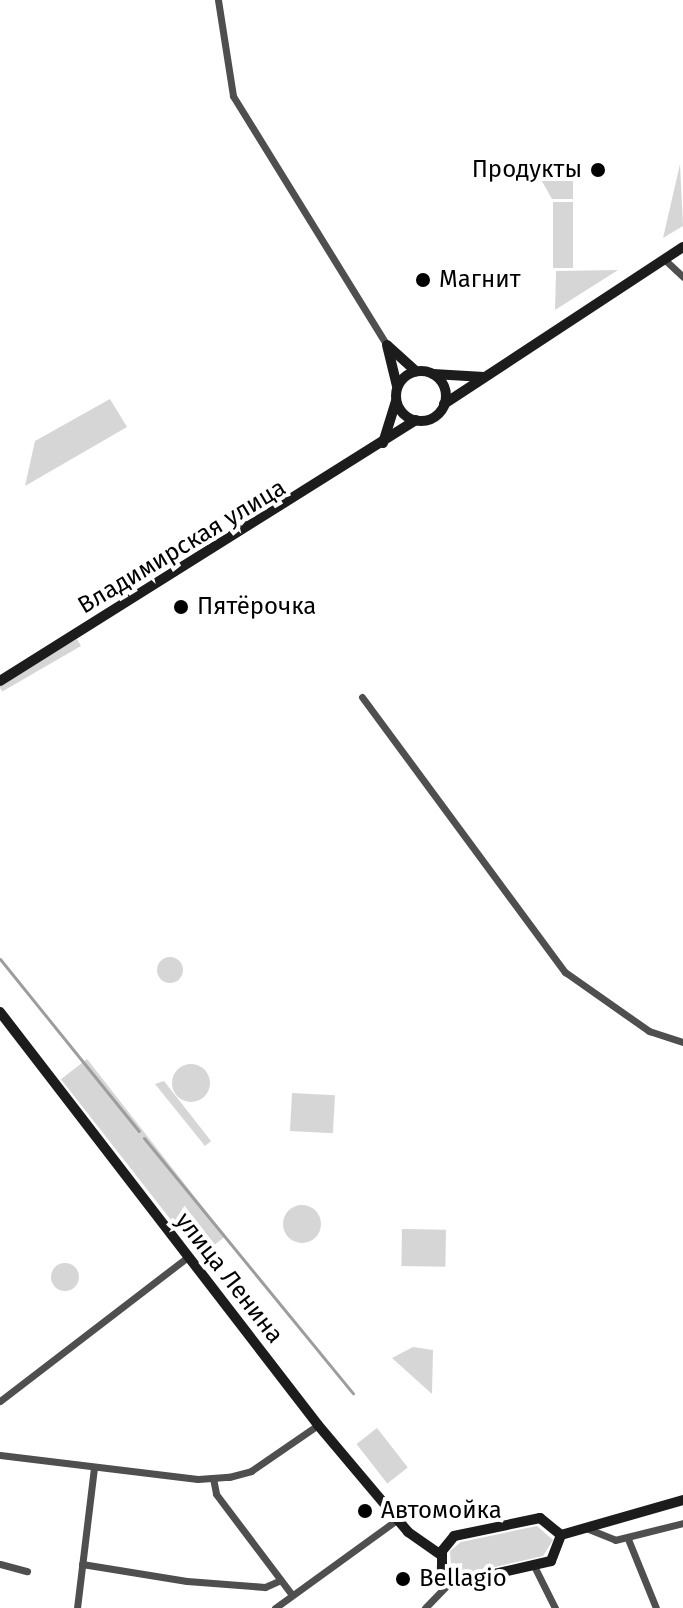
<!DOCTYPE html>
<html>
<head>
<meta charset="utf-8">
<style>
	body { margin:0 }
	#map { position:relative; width:683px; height:1608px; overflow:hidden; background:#fff; font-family:"Fira Sans",sans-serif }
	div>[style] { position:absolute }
	.green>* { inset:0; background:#d6d6d6; transform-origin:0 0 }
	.round { border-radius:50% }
	.stream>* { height:3px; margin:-1.5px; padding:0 1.5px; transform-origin:1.5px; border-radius:1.5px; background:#9d9d9d }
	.street>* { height:7px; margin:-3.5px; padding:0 3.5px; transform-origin:3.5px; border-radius:3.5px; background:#4f4f4f }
	.secondary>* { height:10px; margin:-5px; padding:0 5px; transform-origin:5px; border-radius:5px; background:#1c1c1c }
	.secondary>.ring { margin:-5px; padding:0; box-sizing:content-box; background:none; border:10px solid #1c1c1c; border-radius:50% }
	.dots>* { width:22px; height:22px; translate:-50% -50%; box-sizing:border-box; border:4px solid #fff; border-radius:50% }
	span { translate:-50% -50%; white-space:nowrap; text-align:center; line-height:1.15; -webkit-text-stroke:8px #fff; paint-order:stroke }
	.poi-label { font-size:24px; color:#000 }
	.right { translate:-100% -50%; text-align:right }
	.left { translate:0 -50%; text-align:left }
	.street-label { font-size:24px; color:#000 }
</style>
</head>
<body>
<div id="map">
	<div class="green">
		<div style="clip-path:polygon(680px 164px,683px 226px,663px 238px)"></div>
		<div style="clip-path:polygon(573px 172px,573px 199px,552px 199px,539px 176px)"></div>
		<div style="left:553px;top:202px;width:20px;height:66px"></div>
		<div style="clip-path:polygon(618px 270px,555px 310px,556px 271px)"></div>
		<div style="clip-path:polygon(110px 399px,127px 427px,25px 486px,35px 441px)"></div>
		<div style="left:77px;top:639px;width:8px;height:91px;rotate:60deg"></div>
		<div class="round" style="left:157px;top:957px;width:26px;height:26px"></div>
		<div style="left:87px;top:1059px;width:225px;height:33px;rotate:52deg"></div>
		<div class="round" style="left:172px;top:1064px;width:38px;height:38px"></div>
		<div style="clip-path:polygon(164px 1081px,211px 1141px,205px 1146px,155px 1084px)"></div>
		<div style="left:292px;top:1093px;width:43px;height:38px;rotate:3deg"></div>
		<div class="round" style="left:283px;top:1205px;width:38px;height:38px"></div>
		<div style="left:402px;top:1229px;width:44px;height:37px;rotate:1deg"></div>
		<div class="round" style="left:51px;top:1263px;width:28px;height:28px"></div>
		<div style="clip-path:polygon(413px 1347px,433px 1350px,432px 1394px,392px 1358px)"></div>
		<div style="left:377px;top:1428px;width:50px;height:26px;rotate:52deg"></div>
		<div style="clip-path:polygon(537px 1526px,553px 1540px,543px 1556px,469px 1573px,451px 1566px,450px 1551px,461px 1542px)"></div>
	</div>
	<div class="stream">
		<div style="left:0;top:959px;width:221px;rotate:51.1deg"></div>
		<div style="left:144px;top:1138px;width:330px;rotate:50.7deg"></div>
	</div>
	<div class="street">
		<div style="left:218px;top:0;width:97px;rotate:81.1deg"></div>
		<div style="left:233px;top:96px;width:293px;rotate:58.3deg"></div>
		<div style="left:664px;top:259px;width:26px;rotate:43deg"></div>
		<div style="left:362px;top:697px;width:342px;rotate:53.6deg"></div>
		<div style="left:565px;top:972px;width:103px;rotate:35.1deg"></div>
		<div style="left:649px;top:1031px;width:36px;rotate:18deg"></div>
		<div style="left:0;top:1401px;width:237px;rotate:-37.5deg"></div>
		<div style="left:0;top:1455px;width:199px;rotate:6.9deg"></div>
		<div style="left:198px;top:1479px;width:31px;rotate:-4deg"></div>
		<div style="left:229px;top:1477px;width:23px;rotate:-15deg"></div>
		<div style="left:251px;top:1471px;width:81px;rotate:-34.5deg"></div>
		<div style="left:213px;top:1478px;width:16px;rotate:79deg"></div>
		<div style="left:216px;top:1494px;width:126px;rotate:53deg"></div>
		<div style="left:586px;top:1528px;width:31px;rotate:22deg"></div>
		<div style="left:615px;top:1540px;width:70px;rotate:-14deg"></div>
		<div style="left:628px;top:1539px;width:74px;rotate:67.9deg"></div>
		<div style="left:0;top:1564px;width:28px;rotate:15deg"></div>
		<div style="left:82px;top:1564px;width:106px;rotate:9.2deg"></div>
		<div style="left:187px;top:1581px;width:78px;rotate:4.4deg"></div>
		<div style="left:265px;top:1587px;width:17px;rotate:-24deg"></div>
		<div style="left:534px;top:1566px;width:47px;rotate:63.4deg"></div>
		<div style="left:77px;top:1608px;width:142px;rotate:-83.1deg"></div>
		<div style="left:275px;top:1608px;width:152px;rotate:-35.9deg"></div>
		<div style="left:425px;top:1608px;width:40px;rotate:-46deg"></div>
	</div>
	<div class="secondary">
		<div style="left:387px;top:345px;width:42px;rotate:76.3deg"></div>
		<div style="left:388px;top:346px;width:38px;rotate:42deg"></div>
		<div class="ring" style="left:396px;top:371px;width:40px;height:40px"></div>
		<div style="left:433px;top:374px;width:51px;rotate:3.4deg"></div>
		<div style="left:444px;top:404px;width:286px;rotate:-33.3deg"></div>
		<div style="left:383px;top:443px;width:44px;rotate:-72.8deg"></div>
		<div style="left:0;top:681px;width:491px;rotate:-32.1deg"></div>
		<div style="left:0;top:1012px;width:521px;rotate:52.4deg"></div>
		<div style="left:318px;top:1425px;width:140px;rotate:49.9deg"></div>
		<div style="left:408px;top:1532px;width:40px;rotate:34.9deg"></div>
		<div style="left:540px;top:1518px;width:27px;rotate:39deg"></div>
		<div style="left:561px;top:1535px;width:28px;rotate:111deg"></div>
		<div style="left:551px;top:1561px;width:90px;rotate:167.2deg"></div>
		<div style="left:463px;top:1581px;width:25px;rotate:-148deg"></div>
		<div style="left:442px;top:1568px;width:17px;rotate:-90deg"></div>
		<div style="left:442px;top:1551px;width:19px;rotate:-51deg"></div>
		<div style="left:454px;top:1536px;width:88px;rotate:-11.8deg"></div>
		<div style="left:561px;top:1535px;width:127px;rotate:-16deg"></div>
	</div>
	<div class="dots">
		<div style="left:598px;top:170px;background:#000"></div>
		<div style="left:423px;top:280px;background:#000"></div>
		<div style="left:181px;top:607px;background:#000"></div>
		<div style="left:365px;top:1511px;background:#000"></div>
		<div style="left:403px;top:1579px;background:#000"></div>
	</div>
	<div class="poi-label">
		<span class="right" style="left:582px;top:170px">Продукты</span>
		<span class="left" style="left:439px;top:280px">Магнит</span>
		<span class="left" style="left:197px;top:607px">Пятёрочка</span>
		<span class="left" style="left:381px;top:1511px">Автомойка</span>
		<span class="left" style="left:419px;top:1579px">Bellagio</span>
	</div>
	<div class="street-label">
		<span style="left:182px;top:547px;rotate:-31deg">Владимирская улица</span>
		<span style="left:229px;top:1278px;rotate:52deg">улица Ленина</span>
	</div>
</div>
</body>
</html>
